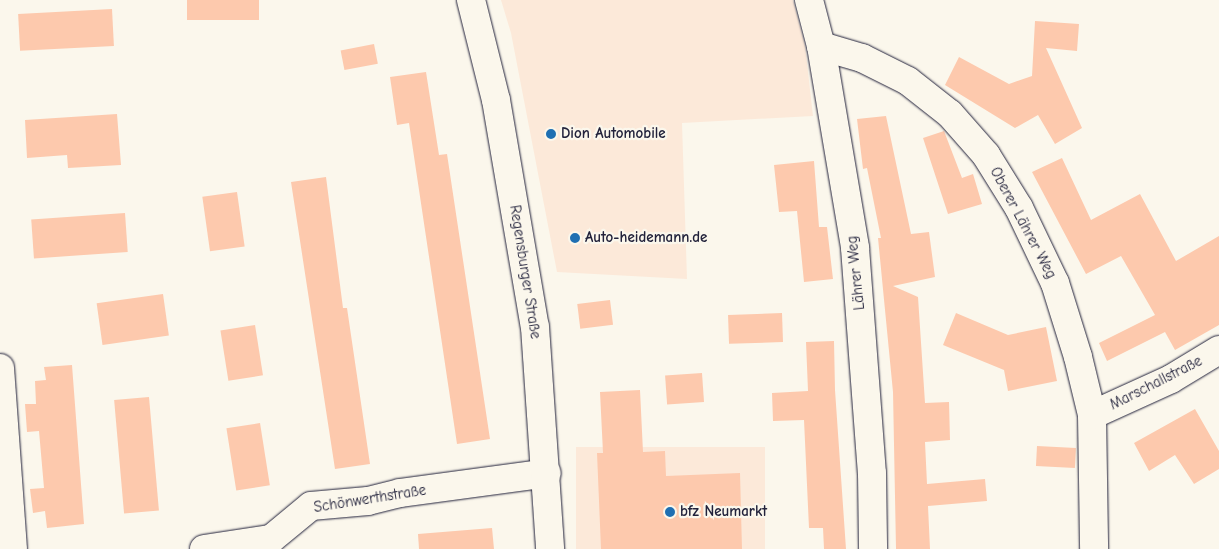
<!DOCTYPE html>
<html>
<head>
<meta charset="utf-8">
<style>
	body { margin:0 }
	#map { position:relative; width:1219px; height:549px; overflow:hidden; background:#fbf7ec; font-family:"Comic Neue",sans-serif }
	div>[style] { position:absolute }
	.built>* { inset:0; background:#fce9d9; transform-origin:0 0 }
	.building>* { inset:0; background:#fdc9ad; transform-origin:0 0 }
	.roads { filter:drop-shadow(0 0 1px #22223b) drop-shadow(0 0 1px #22223b) }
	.street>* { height:28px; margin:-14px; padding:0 14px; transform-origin:14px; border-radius:14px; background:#fbf7ec }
	.secondary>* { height:28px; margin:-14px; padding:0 14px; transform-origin:14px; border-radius:14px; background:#fbf7ec }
	.dots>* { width:14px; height:14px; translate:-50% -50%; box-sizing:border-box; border:2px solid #fbf7ec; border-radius:50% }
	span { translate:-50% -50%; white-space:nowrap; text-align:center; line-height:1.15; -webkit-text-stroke:4.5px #fbf7ec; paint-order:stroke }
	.poi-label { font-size:15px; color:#22223b; font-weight:700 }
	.left { translate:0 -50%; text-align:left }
	.street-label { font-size:15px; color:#22223b }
</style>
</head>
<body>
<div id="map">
	<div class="built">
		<div style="clip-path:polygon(501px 0,793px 0,805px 46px,813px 116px,682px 123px,687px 279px,557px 272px,511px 33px)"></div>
		<div style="left:576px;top:447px;width:189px;height:102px"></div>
	</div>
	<div class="building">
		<div style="left:187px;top:0;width:72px;height:20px"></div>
		<div style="left:112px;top:9px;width:37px;height:94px;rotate:87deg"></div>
		<div style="clip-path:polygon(1035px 21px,1079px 24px,1077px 51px,1046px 48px,1082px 128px,1055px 144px,1038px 115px,1015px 128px,945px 85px,959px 57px,1009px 84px,1032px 76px)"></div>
		<div style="left:374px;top:44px;width:20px;height:34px;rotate:79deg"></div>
		<div style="clip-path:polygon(426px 72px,439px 155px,447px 154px,490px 439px,457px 444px,409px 123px,397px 125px,390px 77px)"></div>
		<div style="clip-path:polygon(117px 114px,121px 165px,68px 168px,67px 155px,27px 158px,25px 120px)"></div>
		<div style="clip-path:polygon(886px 116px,911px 234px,929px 232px,935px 277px,893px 286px,918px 297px,925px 403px,949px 402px,950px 440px,925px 442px,927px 484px,985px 479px,987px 501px,928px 506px,930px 549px,896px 549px,893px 392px,878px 238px,881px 238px,867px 168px,863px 169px,857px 119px)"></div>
		<div style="clip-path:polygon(944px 131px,962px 178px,973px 174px,982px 204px,948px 214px,923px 138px)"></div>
		<div style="clip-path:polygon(1062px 158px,1091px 220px,1140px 194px,1176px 261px,1219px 236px,1219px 325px,1175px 350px,1165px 332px,1107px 361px,1099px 343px,1155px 315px,1121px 256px,1086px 274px,1032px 172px)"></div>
		<div style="clip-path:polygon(814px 161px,819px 227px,827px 227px,833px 279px,804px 282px,797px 211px,779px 212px,774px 165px)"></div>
		<div style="clip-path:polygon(326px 177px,343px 308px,347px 308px,370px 464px,335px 469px,291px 182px)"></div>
		<div style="left:237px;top:192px;width:55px;height:35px;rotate:82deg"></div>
		<div style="left:125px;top:213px;width:39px;height:94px;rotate:86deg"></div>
		<div style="left:163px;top:294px;width:42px;height:67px;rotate:82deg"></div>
		<div style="left:610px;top:300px;width:25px;height:33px;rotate:83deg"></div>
		<div style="left:782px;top:313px;width:29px;height:54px;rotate:88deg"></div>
		<div style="clip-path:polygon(956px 313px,1008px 335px,1046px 327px,1057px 381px,1008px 391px,1004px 370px,943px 345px)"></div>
		<div style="left:255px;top:325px;width:51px;height:35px;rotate:81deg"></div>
		<div style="clip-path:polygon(834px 341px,835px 390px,846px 549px,824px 549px,823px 528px,809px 528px,804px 420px,773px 421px,772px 393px,808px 391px,806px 342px)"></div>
		<div style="clip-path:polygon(72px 365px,84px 524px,47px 528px,45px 511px,33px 513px,30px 489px,44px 488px,39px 431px,27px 432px,25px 404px,36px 404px,35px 381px,46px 380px,44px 367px)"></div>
		<div style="left:702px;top:373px;width:29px;height:37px;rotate:86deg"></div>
		<div style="clip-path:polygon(640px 390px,643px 452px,665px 451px,666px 476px,740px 473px,742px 549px,601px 549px,597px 453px,603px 453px,600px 392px)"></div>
		<div style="left:149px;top:397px;width:114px;height:35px;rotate:85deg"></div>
		<div style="clip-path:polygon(1195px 409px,1219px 451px,1219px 469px,1194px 484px,1175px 455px,1149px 471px,1134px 443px)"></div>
		<div style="left:260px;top:423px;width:63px;height:34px;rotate:81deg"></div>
		<div style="left:1037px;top:446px;width:39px;height:20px;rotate:3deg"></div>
		<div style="clip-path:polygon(492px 528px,494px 549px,419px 549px,418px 534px)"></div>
	</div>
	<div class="roads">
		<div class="street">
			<div style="left:809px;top:0;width:48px;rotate:75.4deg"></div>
			<div style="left:821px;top:46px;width:205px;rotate:80.4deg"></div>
			<div style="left:855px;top:248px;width:226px;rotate:85.7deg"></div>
			<div style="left:872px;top:473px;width:76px;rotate:89.2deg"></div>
			<div style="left:821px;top:46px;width:43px;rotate:16.3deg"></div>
			<div style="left:862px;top:58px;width:51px;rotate:26.6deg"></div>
			<div style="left:908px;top:81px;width:53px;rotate:38.2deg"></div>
			<div style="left:950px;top:114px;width:55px;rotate:48.7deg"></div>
			<div style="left:986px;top:155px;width:62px;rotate:58.1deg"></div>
			<div style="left:1019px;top:208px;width:83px;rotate:64.4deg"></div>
			<div style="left:1055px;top:283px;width:77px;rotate:72.7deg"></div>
			<div style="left:1078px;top:357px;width:60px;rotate:76.4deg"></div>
			<div style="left:1092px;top:415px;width:134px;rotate:89.1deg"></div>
			<div style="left:0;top:368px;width:181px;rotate:85.9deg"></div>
			<div style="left:1092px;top:415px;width:87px;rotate:-24.5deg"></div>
			<div style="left:1171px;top:379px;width:56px;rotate:-31.1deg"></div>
			<div style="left:204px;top:549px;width:68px;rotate:-8.5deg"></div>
			<div style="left:271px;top:539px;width:52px;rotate:-39.5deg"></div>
			<div style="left:311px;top:506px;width:57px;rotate:-5deg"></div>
			<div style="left:368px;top:501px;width:33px;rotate:-14deg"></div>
			<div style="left:400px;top:493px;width:148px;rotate:-7.7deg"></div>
		</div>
		<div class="secondary">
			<div style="left:471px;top:0;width:103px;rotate:76deg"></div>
			<div style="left:496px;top:100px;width:230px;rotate:80.3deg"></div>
			<div style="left:535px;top:327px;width:223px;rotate:86.1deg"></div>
		</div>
	</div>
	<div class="dots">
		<div style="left:551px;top:134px;background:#1f6fb2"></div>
		<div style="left:575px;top:238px;background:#1f6fb2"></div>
		<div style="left:670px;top:512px;background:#1f6fb2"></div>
	</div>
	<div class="poi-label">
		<span class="left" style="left:561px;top:134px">Dion Automobile</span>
		<span class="left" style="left:585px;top:238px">Auto-heidemann.de</span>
		<span class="left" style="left:680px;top:512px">bfz Neumarkt</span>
	</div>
	<div class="street-label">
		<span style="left:1023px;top:223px;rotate:62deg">Oberer Lährer Weg</span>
		<span style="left:525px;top:272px;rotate:81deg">Regensburger Straße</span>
		<span style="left:856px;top:273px;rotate:-96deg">Lährer Weg</span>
		<span style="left:1156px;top:383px;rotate:-27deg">Marschallstraße</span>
		<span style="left:370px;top:499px;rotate:-9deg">Schönwerthstraße</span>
	</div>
</div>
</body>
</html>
